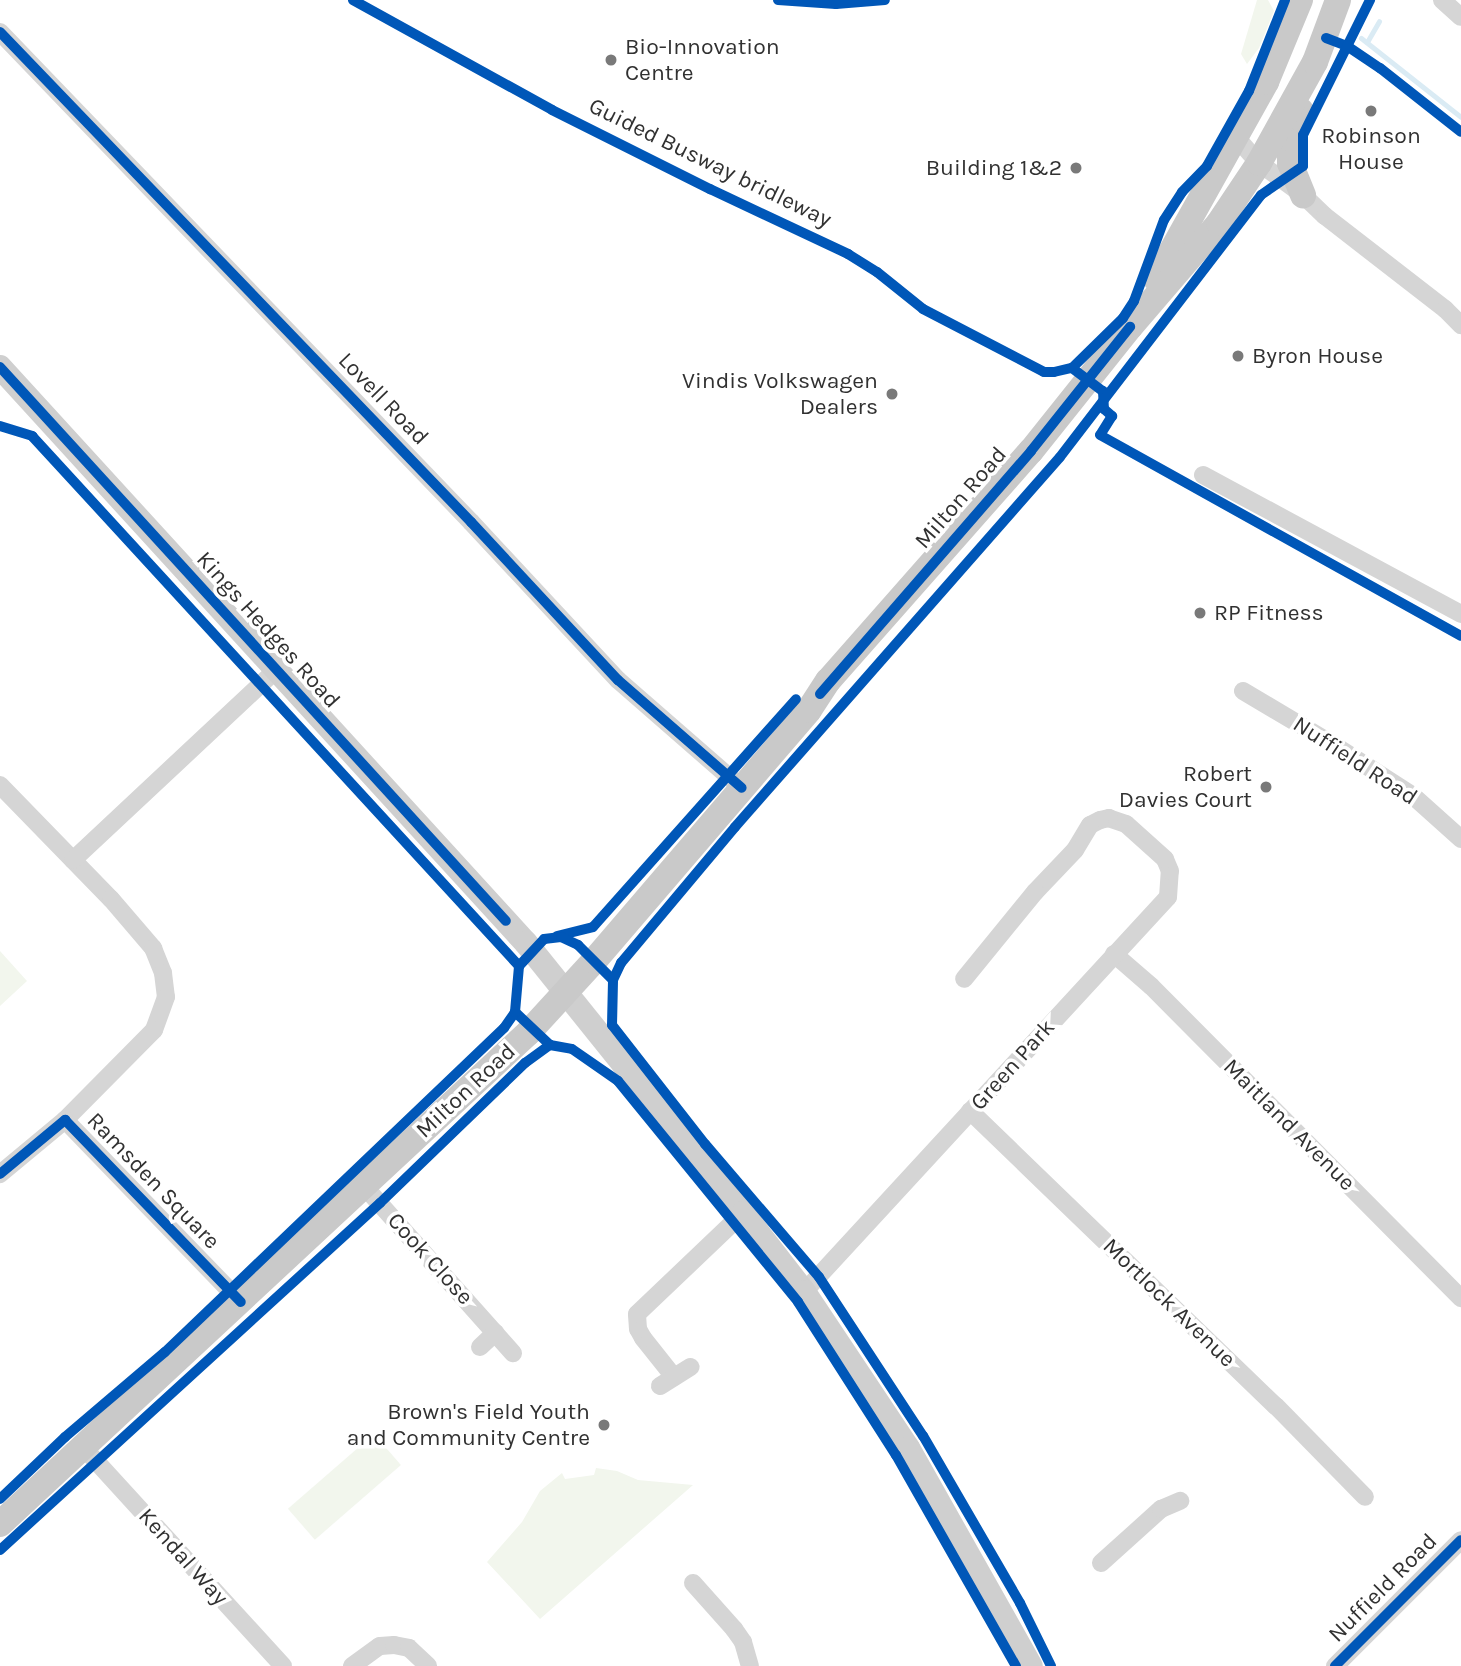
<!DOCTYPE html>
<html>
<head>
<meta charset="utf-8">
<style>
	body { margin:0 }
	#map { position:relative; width:1461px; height:1666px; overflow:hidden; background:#fff; font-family:Karla,sans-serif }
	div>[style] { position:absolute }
	.green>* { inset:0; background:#f2f6ed; transform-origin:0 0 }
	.stream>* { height:5px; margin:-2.5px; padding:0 2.5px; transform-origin:2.5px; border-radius:2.5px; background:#daebf4 }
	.street>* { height:18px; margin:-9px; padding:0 9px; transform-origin:9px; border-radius:9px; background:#d5d5d5 }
	.secondary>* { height:24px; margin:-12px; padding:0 12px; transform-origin:12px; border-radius:12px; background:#cfcfcf }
	.primary>* { height:26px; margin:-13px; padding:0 13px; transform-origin:13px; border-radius:13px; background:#c9c9c9 }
	.cycleway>* { height:10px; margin:-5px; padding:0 5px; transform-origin:5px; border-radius:5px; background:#0057b8 }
	.dots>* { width:19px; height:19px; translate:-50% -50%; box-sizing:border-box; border:4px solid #fff; border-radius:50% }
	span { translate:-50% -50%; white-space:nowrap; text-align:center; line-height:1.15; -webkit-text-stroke:7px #fff; paint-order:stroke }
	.poi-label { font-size:23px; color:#313131 }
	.left { translate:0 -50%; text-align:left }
	.right { translate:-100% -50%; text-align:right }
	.street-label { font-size:23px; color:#313131 }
</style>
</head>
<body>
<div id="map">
	<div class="green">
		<div style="clip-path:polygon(1257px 0,1268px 0,1274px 11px,1259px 48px,1247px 64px,1241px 54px)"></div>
		<div style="clip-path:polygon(0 951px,27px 981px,0 1006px)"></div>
		<div style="left:374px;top:1434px;width:41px;height:114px;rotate:49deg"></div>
		<div style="clip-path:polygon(596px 1468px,617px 1471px,638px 1480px,693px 1485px,540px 1619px,487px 1562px,522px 1522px,540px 1491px,562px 1473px,565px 1479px,594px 1475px)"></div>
	</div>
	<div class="stream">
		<div style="left:1361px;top:38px;width:127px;rotate:38.3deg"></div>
		<div style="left:1367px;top:42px;width:24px;rotate:-60deg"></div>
	</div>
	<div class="street">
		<div style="left:1442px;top:0;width:25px;rotate:42deg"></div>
		<div style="left:0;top:32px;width:680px;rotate:46.13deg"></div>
		<div style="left:471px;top:522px;width:216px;rotate:47.1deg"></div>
		<div style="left:618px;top:680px;width:164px;rotate:41.1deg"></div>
		<div style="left:1236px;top:137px;width:35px;rotate:49deg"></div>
		<div style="left:1259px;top:163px;width:54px;rotate:36deg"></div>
		<div style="left:1303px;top:195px;width:30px;rotate:44deg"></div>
		<div style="left:1325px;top:216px;width:152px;rotate:37.8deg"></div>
		<div style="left:1445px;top:309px;width:23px;rotate:45deg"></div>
		<div style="left:1203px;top:475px;width:293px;rotate:28.3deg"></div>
		<div style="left:1243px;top:691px;width:106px;rotate:30.7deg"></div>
		<div style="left:1334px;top:745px;width:93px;rotate:32.7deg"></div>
		<div style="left:1412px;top:795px;width:66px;rotate:41.9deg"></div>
		<div style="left:0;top:785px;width:159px;rotate:45.8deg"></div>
		<div style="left:111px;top:899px;width:65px;rotate:49.4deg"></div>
		<div style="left:153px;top:948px;width:27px;rotate:68deg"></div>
		<div style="left:163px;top:973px;width:24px;rotate:83deg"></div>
		<div style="left:166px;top:997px;width:35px;rotate:110deg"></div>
		<div style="left:154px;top:1030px;width:127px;rotate:134.7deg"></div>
		<div style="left:65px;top:1120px;width:85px;rotate:140.3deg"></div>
		<div style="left:73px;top:860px;width:278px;rotate:-43.1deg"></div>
		<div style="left:1114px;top:954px;width:49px;rotate:40.9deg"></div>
		<div style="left:1151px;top:986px;width:440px;rotate:45.2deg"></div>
		<div style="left:970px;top:1111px;width:425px;rotate:44deg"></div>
		<div style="left:1276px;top:1406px;width:127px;rotate:45.6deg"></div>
		<div style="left:65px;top:1120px;width:253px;rotate:46deg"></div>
		<div style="left:364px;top:1186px;width:224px;rotate:48.3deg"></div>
		<div style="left:804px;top:1292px;width:537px;rotate:-47.34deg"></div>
		<div style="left:1168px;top:897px;width:26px;rotate:-86deg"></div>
		<div style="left:1170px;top:871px;width:13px;rotate:-113deg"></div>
		<div style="left:1165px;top:859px;width:52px;rotate:-138.1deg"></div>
		<div style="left:1126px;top:824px;width:18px;rotate:-161deg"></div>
		<div style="left:1109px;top:818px;width:9px;rotate:167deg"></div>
		<div style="left:1100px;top:820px;width:11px;rotate:153deg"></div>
		<div style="left:1090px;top:825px;width:29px;rotate:121deg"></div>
		<div style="left:1075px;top:850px;width:58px;rotate:133.6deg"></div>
		<div style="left:1035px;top:892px;width:112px;rotate:129.2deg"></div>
		<div style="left:480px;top:1347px;width:21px;rotate:-43deg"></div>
		<div style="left:674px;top:1377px;width:50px;rotate:-128.5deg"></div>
		<div style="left:643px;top:1338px;width:10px;rotate:-119deg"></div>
		<div style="left:638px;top:1329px;width:15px;rotate:-94deg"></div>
		<div style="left:637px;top:1314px;width:146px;rotate:-43.6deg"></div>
		<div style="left:660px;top:1386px;width:36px;rotate:-32deg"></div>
		<div style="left:84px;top:1448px;width:295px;rotate:47.6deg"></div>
		<div style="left:1101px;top:1563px;width:81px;rotate:-42deg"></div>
		<div style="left:1161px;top:1509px;width:21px;rotate:-23deg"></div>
		<div style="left:693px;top:1583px;width:62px;rotate:48.3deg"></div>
		<div style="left:734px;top:1629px;width:16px;rotate:55deg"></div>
		<div style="left:743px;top:1642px;width:25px;rotate:74deg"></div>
		<div style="left:352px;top:1666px;width:34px;rotate:-36deg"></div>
		<div style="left:380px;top:1646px;width:14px;rotate:-4deg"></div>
		<div style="left:394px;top:1645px;width:15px;rotate:11deg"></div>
		<div style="left:409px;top:1648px;width:26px;rotate:43deg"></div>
		<div style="left:1335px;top:1666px;width:178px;rotate:-45deg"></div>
	</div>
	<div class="secondary">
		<div style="left:0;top:367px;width:780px;rotate:47.6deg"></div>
		<div style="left:526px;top:943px;width:346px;rotate:51.2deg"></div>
		<div style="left:743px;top:1213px;width:100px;rotate:52.3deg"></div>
		<div style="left:804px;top:1292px;width:187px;rotate:56.3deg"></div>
		<div style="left:908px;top:1448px;width:250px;rotate:60.6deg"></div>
	</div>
	<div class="primary">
		<div style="left:1301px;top:111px;width:33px;rotate:110deg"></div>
		<div style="left:1290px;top:142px;width:21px;rotate:90deg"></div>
		<div style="left:1290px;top:163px;width:35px;rotate:68deg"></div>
		<div style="left:1156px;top:279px;width:226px;rotate:-60.8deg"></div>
		<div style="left:1266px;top:82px;width:89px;rotate:-67.5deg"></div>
		<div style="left:0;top:1524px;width:721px;rotate:-42.92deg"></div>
		<div style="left:528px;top:1033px;width:98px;rotate:-47.5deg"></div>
		<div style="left:594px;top:961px;width:330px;rotate:-49.4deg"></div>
		<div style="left:809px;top:710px;width:35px;rotate:-57deg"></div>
		<div style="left:828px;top:681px;width:307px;rotate:-48.6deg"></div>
		<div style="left:1031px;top:451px;width:159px;rotate:-51.4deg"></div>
		<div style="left:1130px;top:327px;width:137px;rotate:-49.4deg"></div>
		<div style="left:1219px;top:223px;width:72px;rotate:-56.3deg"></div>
		<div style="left:1259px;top:163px;width:115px;rotate:-61deg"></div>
		<div style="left:1315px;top:62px;width:66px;rotate:-69.6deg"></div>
	</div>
	<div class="cycleway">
		<div style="left:353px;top:0;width:227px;rotate:28.9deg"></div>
		<div style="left:552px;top:110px;width:177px;rotate:26.6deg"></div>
		<div style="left:710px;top:189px;width:153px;rotate:25.2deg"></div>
		<div style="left:848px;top:254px;width:34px;rotate:32deg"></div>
		<div style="left:877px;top:272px;width:59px;rotate:38.8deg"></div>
		<div style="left:923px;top:309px;width:136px;rotate:27.5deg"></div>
		<div style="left:1044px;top:372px;width:10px"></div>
		<div style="left:1054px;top:372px;width:18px;rotate:-13deg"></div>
		<div style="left:1072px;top:368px;width:71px;rotate:-44.4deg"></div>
		<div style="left:1123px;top:318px;width:20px;rotate:-57deg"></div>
		<div style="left:1134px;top:301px;width:86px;rotate:-69.7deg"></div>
		<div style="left:1164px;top:220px;width:33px;rotate:-57deg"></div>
		<div style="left:1182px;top:192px;width:36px;rotate:-46deg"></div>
		<div style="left:1207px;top:166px;width:86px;rotate:-60.8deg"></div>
		<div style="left:1249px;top:91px;width:98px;rotate:-68.4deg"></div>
		<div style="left:778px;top:0;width:58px;rotate:3.9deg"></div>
		<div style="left:836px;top:4px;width:49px;rotate:-4.7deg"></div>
		<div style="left:0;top:32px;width:680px;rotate:46.13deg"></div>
		<div style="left:471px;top:522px;width:216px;rotate:47.1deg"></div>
		<div style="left:618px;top:680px;width:164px;rotate:41.1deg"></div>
		<div style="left:1326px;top:38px;width:22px;rotate:21deg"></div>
		<div style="left:1347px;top:46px;width:40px;rotate:34deg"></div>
		<div style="left:1380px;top:68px;width:103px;rotate:38.3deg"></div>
		<div style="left:0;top:367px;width:750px;rotate:47.59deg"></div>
		<div style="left:1072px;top:368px;width:39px;rotate:37deg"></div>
		<div style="left:1103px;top:391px;width:18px;rotate:87deg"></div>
		<div style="left:1104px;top:409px;width:11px;rotate:41deg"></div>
		<div style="left:1112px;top:416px;width:22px;rotate:122deg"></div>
		<div style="left:1100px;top:435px;width:413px;rotate:29.1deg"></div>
		<div style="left:0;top:426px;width:34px;rotate:17deg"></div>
		<div style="left:32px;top:436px;width:720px;rotate:47.42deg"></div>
		<div style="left:820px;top:694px;width:322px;rotate:-49deg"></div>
		<div style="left:1031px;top:451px;width:159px;rotate:-51.4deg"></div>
		<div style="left:557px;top:936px;width:37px;rotate:-14deg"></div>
		<div style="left:593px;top:927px;width:305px;rotate:-48.3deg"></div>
		<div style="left:515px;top:1012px;width:48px;rotate:43.3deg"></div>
		<div style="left:550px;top:1045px;width:22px;rotate:10deg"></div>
		<div style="left:572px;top:1049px;width:56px;rotate:34.8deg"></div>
		<div style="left:618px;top:1081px;width:285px;rotate:50.8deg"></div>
		<div style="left:798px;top:1302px;width:182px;rotate:57.4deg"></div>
		<div style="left:896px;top:1455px;width:243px;rotate:60.4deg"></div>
		<div style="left:0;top:1174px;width:85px;rotate:-39.7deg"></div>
		<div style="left:65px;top:1120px;width:253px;rotate:46deg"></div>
		<div style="left:0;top:1499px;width:90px;rotate:-43.6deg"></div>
		<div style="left:65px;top:1437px;width:131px;rotate:-40.4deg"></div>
		<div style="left:165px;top:1352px;width:469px;rotate:-43.7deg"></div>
		<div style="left:504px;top:1028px;width:19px;rotate:-55deg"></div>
		<div style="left:515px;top:1012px;width:46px;rotate:-85deg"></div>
		<div style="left:519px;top:966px;width:37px;rotate:-47deg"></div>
		<div style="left:544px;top:939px;width:17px;rotate:-7deg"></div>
		<div style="left:561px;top:937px;width:19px;rotate:25deg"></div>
		<div style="left:578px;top:945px;width:49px;rotate:45deg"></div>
		<div style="left:0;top:1550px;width:515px;rotate:-42.4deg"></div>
		<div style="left:380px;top:1203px;width:202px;rotate:-44deg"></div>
		<div style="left:525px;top:1063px;width:31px;rotate:-36deg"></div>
		<div style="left:1051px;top:1666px;width:70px;rotate:-116.2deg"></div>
		<div style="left:1020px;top:1603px;width:193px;rotate:-120.1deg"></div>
		<div style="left:923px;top:1436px;width:190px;rotate:-123.2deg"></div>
		<div style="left:819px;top:1277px;width:175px;rotate:-130.6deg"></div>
		<div style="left:705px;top:1144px;width:151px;rotate:-128deg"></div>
		<div style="left:612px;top:1025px;width:45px;rotate:-88.7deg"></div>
		<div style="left:613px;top:980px;width:19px;rotate:-65deg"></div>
		<div style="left:621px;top:963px;width:177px;rotate:-50deg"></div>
		<div style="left:735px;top:827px;width:492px;rotate:-48.7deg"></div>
		<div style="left:1060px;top:457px;width:330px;rotate:-52.5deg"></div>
		<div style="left:1261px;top:195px;width:51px;rotate:-34.6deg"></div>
		<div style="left:1303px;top:166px;width:31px;rotate:-90deg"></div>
		<div style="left:1303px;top:135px;width:151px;rotate:-63.6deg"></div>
		<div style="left:1335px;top:1666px;width:178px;rotate:-45deg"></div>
	</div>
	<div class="dots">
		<div style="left:611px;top:60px;background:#797979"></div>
		<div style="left:1371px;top:111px;background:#797979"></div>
		<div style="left:1076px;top:168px;background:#797979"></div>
		<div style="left:1238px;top:356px;background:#797979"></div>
		<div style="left:892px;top:394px;background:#797979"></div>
		<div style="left:1200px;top:613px;background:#797979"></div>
		<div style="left:1266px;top:787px;background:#797979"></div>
		<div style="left:604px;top:1425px;background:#797979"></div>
	</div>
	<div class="poi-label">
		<span class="left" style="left:625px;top:60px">Bio-Innovation<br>Centre</span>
		<span style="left:1371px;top:149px">Robinson<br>House</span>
		<span class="right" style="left:1062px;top:168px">Building 1&amp;2</span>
		<span class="left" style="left:1252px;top:356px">Byron House</span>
		<span class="right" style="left:878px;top:394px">Vindis Volkswagen<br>Dealers</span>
		<span class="left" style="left:1214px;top:613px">RP Fitness</span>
		<span class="right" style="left:1252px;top:787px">Robert<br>Davies Court</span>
		<span class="right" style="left:590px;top:1425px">Brown's Field Youth<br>and Community Centre</span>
	</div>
	<div class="street-label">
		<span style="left:710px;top:163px;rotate:26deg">Guided Busway bridleway</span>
		<span style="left:383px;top:399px;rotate:46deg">Lovell Road</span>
		<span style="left:961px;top:498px;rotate:-49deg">Milton Road</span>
		<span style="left:268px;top:630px;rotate:48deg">Kings Hedges Road</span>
		<span style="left:1355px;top:761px;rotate:33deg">Nuffield Road</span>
		<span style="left:1013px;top:1065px;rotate:-48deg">Green Park</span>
		<span style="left:466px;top:1091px;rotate:-43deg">Milton Road</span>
		<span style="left:1289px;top:1125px;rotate:45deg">Maitland Avenue</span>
		<span style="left:153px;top:1181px;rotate:46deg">Ramsden Square</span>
		<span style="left:430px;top:1259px;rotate:48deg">Cook Close</span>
		<span style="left:1169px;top:1303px;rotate:44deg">Mortlock Avenue</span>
		<span style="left:183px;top:1557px;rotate:48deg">Kendal Way</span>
		<span style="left:1383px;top:1588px;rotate:-45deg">Nuffield Road</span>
	</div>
</div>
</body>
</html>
